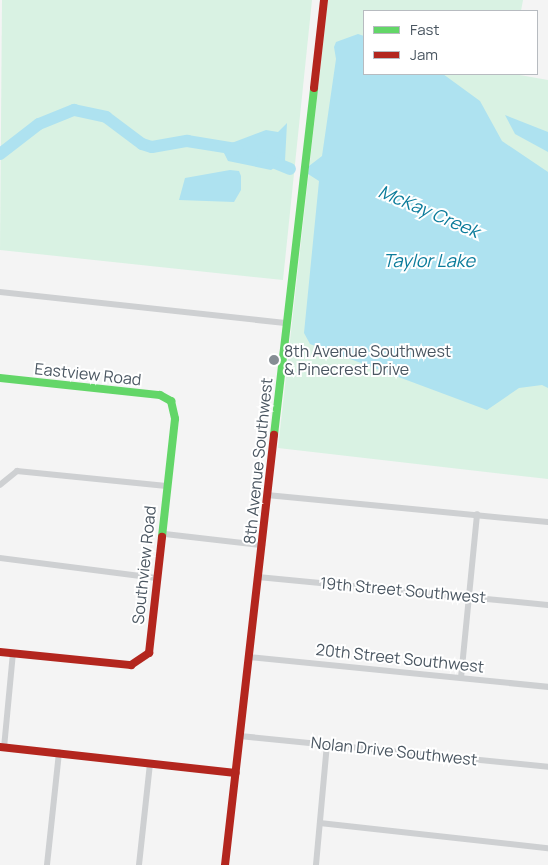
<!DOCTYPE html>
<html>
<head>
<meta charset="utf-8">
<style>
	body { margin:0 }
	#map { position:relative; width:548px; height:865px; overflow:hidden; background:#f4f4f4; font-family:Manrope,sans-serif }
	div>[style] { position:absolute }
	.green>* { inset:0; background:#d9f2e3 }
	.water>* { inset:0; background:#aee2f0 }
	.river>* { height:12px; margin:-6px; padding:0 6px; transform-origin:6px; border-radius:6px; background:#aee2f0 }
	.street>* { height:5.5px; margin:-2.75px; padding:0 2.75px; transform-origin:2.75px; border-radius:2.75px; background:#ced0d2 }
	.fast>* { height:8px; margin:-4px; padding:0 4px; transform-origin:4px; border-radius:4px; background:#63d668 }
	.jam>* { height:8px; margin:-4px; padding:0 4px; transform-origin:4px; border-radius:4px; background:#b3261e }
	.dots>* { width:14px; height:14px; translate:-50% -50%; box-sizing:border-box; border:2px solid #fff; border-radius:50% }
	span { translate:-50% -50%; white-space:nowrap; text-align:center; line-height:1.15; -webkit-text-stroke:4px #fff; paint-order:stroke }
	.poi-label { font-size:16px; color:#4a5661 }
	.left { translate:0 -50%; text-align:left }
	.street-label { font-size:16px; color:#4a5661 }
	.water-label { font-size:18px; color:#0c7c9b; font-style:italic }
	.legend { position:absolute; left:363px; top:10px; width:175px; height:65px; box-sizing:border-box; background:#fff; border:1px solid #b7bbc0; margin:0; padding:6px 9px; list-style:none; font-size:15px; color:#4a5661 }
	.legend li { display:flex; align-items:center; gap:10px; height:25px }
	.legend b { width:25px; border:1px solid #b7bbc0 }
</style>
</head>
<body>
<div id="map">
	<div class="green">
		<div style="clip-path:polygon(2px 0,312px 0,283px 280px,0 250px)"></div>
		<div style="clip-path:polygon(328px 0,523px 0,521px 11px,364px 11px,364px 74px,514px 74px,548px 80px,548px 479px,278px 448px)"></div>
	</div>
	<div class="water">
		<div style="clip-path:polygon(358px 34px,364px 36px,364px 74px,443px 74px,480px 101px,502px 141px,548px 172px,548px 388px,542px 385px,519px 388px,487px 410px,310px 344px,304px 333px,319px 181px,308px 174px,309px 166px,322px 156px,336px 59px,334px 47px,336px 42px)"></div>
		<div style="clip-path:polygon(505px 115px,548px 132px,548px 152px,515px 134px)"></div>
		<div style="clip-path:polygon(287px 123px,285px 161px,271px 170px,228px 161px,221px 147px,266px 130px,278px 132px)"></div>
		<div style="clip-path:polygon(230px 170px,239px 171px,241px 176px,241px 190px,234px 202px,179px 200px,185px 178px)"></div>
	</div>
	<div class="river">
		<div style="left:0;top:154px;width:49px;rotate:-37.6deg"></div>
		<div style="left:39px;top:124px;width:38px;rotate:-22deg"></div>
		<div style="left:74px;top:110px;width:33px;rotate:12deg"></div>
		<div style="left:106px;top:117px;width:45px;rotate:36.9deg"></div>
		<div style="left:142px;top:144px;width:10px;rotate:17deg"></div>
		<div style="left:152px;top:147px;width:36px;rotate:-10deg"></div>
		<div style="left:187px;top:141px;width:51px;rotate:9.1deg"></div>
		<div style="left:263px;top:158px;width:29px;rotate:22deg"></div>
	</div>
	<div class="street">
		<div style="left:0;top:292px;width:289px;rotate:6.2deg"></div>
		<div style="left:0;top:485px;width:22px;rotate:-39deg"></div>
		<div style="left:17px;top:471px;width:150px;rotate:5.7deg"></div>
		<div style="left:267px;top:495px;width:282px;rotate:5.5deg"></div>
		<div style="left:165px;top:534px;width:98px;rotate:6.5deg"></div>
		<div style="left:0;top:558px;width:157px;rotate:7.3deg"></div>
		<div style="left:258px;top:577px;width:291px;rotate:5.5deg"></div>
		<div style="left:249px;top:657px;width:301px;rotate:5.7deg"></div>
		<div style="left:461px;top:678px;width:164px;rotate:-84.4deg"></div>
		<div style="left:240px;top:736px;width:310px;rotate:5.7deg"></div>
		<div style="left:4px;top:748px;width:95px;rotate:-84.6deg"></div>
		<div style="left:320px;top:823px;width:229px;rotate:6.3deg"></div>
		<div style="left:47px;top:865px;width:113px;rotate:-83.9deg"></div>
		<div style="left:139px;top:865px;width:102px;rotate:-83.8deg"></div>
		<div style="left:316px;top:865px;width:121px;rotate:-84.8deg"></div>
	</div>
	<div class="fast">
		<div style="left:0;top:378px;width:161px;rotate:6.1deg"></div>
		<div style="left:160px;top:395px;width:13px;rotate:29deg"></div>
		<div style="left:171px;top:401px;width:18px;rotate:77deg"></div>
		<div style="left:175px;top:419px;width:119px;rotate:96.3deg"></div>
		<div style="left:274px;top:435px;width:349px;rotate:-83.4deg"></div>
	</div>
	<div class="jam">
		<div style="left:314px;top:88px;width:89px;rotate:-83.5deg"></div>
		<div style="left:0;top:652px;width:132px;rotate:5.7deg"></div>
		<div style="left:131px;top:665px;width:22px;rotate:-34deg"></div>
		<div style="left:149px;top:653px;width:117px;rotate:-83.6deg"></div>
		<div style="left:0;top:747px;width:237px;rotate:6.3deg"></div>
		<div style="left:225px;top:865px;width:433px;rotate:-83.5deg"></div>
	</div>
	<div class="dots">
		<div style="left:274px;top:360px;background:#868d94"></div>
	</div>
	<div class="poi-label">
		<span class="left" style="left:284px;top:360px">8th Avenue Southwest<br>&amp; Pinecrest Drive</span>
	</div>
	<div class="street-label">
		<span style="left:88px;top:374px;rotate:6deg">Eastview Road</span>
		<span style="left:258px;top:461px;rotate:-84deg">8th Avenue Southwest</span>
		<span style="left:144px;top:565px;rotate:-84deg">Southview Road</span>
		<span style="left:403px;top:590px;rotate:5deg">19th Street Southwest</span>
		<span style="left:400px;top:658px;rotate:6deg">20th Street Southwest</span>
		<span style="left:394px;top:751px;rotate:6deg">Nolan Drive Southwest</span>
	</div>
	<div class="water-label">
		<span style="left:429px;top:211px;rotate:23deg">McKay Creek</span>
		<span style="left:429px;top:260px">Taylor Lake</span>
	</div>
	<ul class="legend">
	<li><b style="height:6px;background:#63d668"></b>Fast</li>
	<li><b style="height:6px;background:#b3261e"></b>Jam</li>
	</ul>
</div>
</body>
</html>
